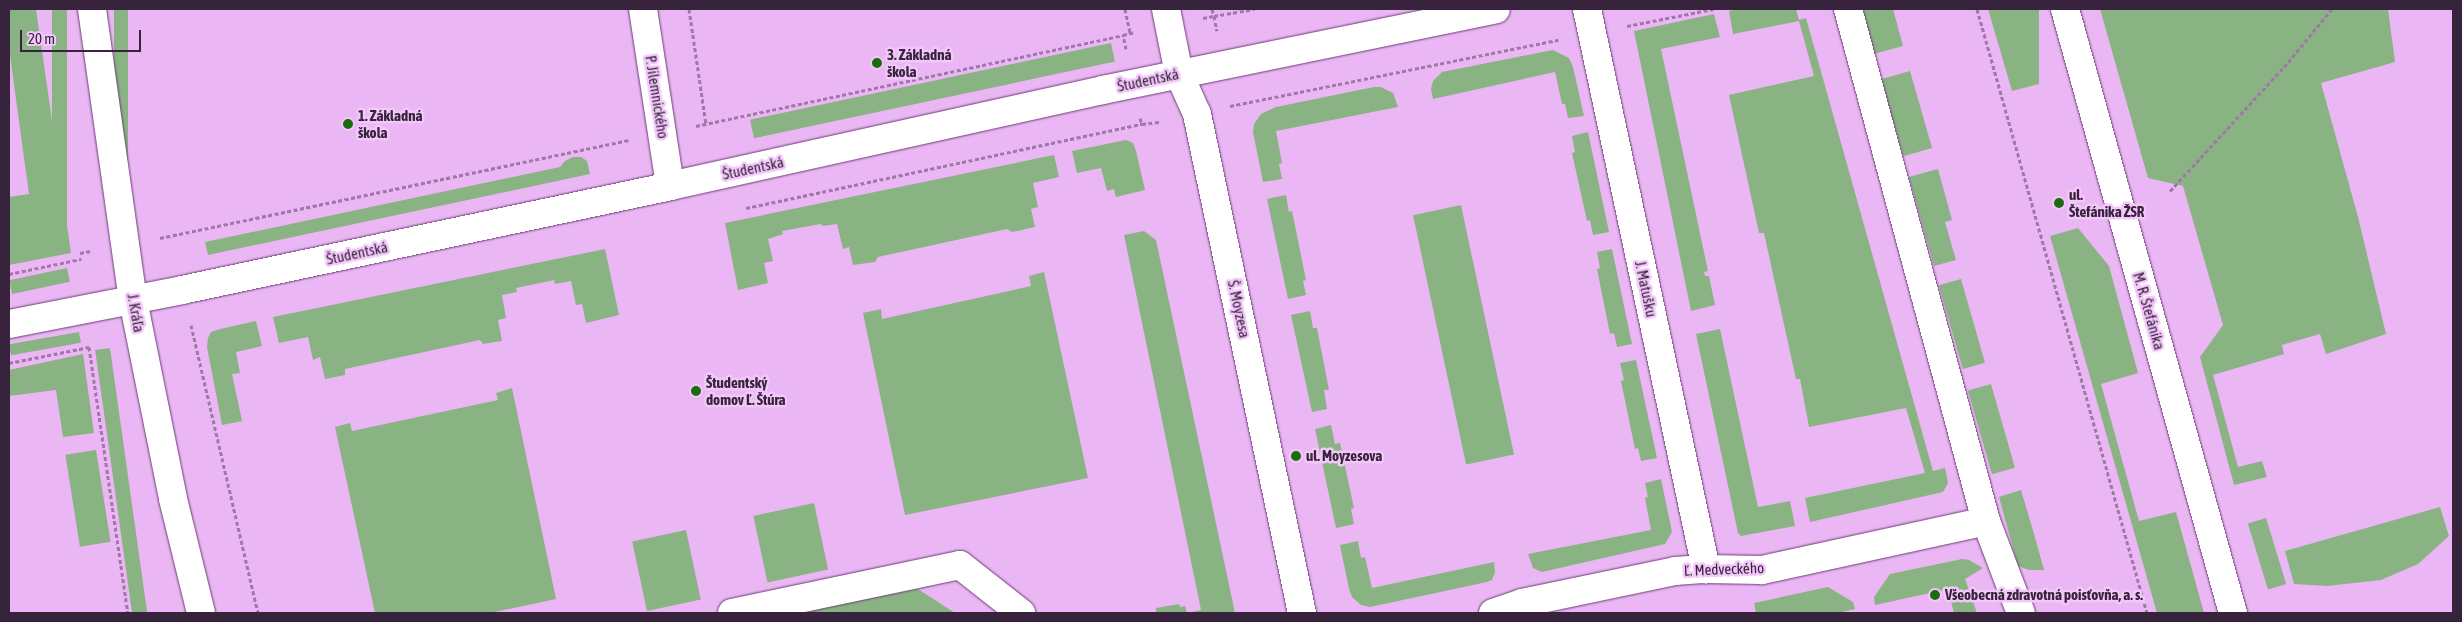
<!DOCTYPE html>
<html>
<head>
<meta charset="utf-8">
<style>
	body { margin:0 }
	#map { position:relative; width:2462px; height:622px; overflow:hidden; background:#ebb6f4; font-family:"Asap Condensed",sans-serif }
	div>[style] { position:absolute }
	.green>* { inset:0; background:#8ab384; transform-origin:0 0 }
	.path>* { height:3px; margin-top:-1.5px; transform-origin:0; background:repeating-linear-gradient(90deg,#a078a7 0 4px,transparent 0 6.5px) }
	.roads { filter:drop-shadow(0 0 1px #6b3c73) drop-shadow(0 0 1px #6b3c73) }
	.minor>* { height:28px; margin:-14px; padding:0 14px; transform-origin:14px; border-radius:14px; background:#fff }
	.dots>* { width:14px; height:14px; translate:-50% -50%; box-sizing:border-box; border:2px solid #f2c7f9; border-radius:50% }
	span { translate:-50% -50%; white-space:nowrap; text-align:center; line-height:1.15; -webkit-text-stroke:5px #f2c7f9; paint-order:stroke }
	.poi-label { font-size:15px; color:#37233b; font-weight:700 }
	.left { translate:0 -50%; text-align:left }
	.street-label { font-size:15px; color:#37233b }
	.frame { position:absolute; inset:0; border:10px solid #37233b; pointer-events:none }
	.scale { position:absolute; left:20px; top:30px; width:121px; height:22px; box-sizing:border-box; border:2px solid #37233b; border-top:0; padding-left:6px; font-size:15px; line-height:18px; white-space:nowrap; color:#37233b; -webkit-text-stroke:4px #f2c7f9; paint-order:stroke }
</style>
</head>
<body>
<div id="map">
	<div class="green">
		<div style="clip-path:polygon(9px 9px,36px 9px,71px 253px,9px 265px,9px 197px,29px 194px,9px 48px)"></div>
		<div style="left:52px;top:9px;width:15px;height:235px"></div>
		<div style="left:114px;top:9px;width:14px;height:225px"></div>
		<div style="clip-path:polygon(1740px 9px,1796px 9px,1799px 20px,1806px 18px,1933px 471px,1945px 468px,1948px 483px,1943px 492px,1810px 522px,1805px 498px,1925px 473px,1906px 408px,1809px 427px,1800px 379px,1796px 379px,1764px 233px,1759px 233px,1729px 95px,1814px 76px,1799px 21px,1733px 34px,1729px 11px)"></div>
		<div style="clip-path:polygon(1863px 9px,1893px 9px,1903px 46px,1874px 54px)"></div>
		<div style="clip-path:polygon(1988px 9px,2039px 9px,2039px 84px,2012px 91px)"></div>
		<div style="clip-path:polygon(2100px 9px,2388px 9px,2395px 62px,2321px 83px,2358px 217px,2386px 334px,2326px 354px,2320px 334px,2282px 345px,2284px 354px,2213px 375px,2238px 467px,2262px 461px,2267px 477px,2234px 485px,2200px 357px,2223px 325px,2183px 186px,2148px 178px)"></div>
		<div style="clip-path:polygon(1714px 14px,1720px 37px,1661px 49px,1708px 271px,1704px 272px,1705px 276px,1709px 276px,1715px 305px,1691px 311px,1634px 31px)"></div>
		<div style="left:1111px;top:43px;width:19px;height:369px;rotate:78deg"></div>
		<div style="clip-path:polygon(1553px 50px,1569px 58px,1573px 67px,1584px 116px,1568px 118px,1565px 104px,1562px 104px,1555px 72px,1433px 99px,1431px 89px,1433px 81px,1442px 72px)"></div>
		<div style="left:1910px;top:71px;width:80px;height:30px;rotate:74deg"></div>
		<div style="clip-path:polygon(1374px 87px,1381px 87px,1393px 93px,1398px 107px,1276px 131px,1282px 163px,1279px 164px,1282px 179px,1263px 182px,1253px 132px,1254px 124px,1261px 114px,1276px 107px)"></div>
		<div style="clip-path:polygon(1588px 132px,1609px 232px,1593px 235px,1590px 220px,1587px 221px,1572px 153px,1575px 152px,1572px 136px)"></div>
		<div style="clip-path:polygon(1126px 140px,1133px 143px,1136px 151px,1145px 190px,1116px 197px,1114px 189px,1107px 191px,1101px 168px,1077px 173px,1072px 151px)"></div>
		<div style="clip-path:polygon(1054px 155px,1059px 177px,1033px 183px,1038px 207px,1031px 209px,1035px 227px,1012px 232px,1007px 229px,878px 257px,875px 262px,853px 265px,849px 247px,843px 249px,837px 224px,823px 226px,821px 224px,782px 231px,783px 234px,768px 239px,773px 261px,764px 263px,768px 283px,738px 290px,725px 223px)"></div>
		<div style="clip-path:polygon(573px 157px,581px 157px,587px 161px,590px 174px,208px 255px,205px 242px,560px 167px,565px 161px)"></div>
		<div style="clip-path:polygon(1938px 169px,1952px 220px,1945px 222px,1956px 260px,1934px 266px,1909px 177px)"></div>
		<div style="clip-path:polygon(1286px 195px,1289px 212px,1292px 211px,1306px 280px,1303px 281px,1306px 295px,1288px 299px,1267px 199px)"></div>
		<div style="left:1461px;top:205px;width:255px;height:49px;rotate:78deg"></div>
		<div style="clip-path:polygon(2078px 228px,2109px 266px,2138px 373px,2101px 384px,2139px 521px,2176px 512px,2204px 613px,2157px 613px,2050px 236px)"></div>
		<div style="clip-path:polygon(1144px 231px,1156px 240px,1235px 613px,1153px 613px,1156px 612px,1156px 608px,1179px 604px,1180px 607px,1185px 606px,1187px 613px,1201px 610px,1124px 235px)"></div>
		<div style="clip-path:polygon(605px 249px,619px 315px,586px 323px,582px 304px,576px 305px,571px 281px,555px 284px,554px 280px,516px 288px,517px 292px,502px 295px,506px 318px,498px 320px,502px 341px,483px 344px,480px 340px,345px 369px,345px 375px,325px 379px,320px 357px,313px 360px,308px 337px,279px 343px,273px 317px)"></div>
		<div style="clip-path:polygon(1612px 249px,1632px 344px,1617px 347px,1614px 333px,1610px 334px,1597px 269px,1600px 268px,1597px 252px)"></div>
		<div style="left:67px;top:268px;width:14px;height:59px;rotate:78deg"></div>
		<div style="clip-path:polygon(1044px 272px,1088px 478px,905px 515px,863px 313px,881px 309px,882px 319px,1031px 286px,1029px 276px)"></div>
		<div style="left:1961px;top:279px;width:87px;height:23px;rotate:74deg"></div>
		<div style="clip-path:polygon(1310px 311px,1313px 328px,1317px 328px,1329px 390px,1324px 390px,1327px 409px,1312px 412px,1291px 315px)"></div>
		<div style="clip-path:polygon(256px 321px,262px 346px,236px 352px,240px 373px,232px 374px,242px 421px,222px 425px,207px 347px,208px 338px,211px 332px,220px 329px)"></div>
		<div style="clip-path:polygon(1720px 329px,1758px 507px,1790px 501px,1795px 526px,1741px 536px,1738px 533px,1696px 334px)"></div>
		<div style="left:79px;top:332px;width:11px;height:71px;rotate:80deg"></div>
		<div style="left:110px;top:348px;width:268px;height:15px;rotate:82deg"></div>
		<div style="clip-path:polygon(83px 354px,94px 433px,63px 437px,56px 390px,9px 396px,9px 370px)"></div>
		<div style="clip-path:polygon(1636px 360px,1657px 458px,1641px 461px,1638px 448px,1635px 449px,1621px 381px,1624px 380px,1620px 363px)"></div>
		<div style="left:1991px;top:384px;width:87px;height:24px;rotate:74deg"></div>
		<div style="clip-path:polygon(512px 388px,556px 599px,490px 613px,375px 613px,335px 427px,350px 423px,352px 431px,498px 400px,496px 393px)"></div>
		<div style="clip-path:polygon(1331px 425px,1335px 444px,1340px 443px,1354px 508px,1351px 509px,1354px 524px,1336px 528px,1315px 429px)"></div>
		<div style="left:96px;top:450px;width:93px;height:31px;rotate:81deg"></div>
		<div style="clip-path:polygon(1661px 479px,1672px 532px,1665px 544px,1542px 572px,1533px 568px,1528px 554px,1651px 530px,1645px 498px,1648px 497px,1645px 483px)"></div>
		<div style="clip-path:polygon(2021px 490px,2034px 534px,2044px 570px,2029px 570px,2018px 566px,1999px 497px)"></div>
		<div style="left:814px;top:503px;width:68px;height:62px;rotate:78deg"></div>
		<div style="clip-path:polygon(2440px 507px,2449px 536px,2418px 564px,2381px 580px,2327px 586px,2294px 584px,2285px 551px)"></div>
		<div style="left:2266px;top:518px;width:69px;height:19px;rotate:73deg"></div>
		<div style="left:686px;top:530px;width:71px;height:55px;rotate:78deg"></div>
		<div style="clip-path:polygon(1358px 541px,1361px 558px,1365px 557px,1372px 588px,1494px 562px,1495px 572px,1492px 580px,1487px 582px,1370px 607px,1361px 605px,1352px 597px,1349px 589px,1340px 545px)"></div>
		<div style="clip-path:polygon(1962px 559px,1969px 560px,1983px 568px,1965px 579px,1977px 613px,1954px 613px,1948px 589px,1875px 605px,1874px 597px,1890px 574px)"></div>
		<div style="clip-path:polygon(1828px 587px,1853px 602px,1855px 609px,1838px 613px,1756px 613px,1754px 603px)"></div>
		<div style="clip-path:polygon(918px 589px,955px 613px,795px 613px,829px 606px)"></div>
	</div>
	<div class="path">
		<div style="left:689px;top:9px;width:116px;rotate:81.6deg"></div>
		<div style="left:1125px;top:9px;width:25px;rotate:78deg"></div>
		<div style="left:1212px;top:9px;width:7px;rotate:74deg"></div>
		<div style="left:1214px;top:16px;width:41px;rotate:-9.9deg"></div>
		<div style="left:1977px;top:9px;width:627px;rotate:74.28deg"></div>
		<div style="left:1203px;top:18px;width:11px;rotate:-10deg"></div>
		<div style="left:1214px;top:16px;width:15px;rotate:79deg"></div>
		<div style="left:1627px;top:26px;width:88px;rotate:-11.2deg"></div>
		<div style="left:1126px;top:49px;width:14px;rotate:-102deg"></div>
		<div style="left:1123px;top:35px;width:12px;rotate:-14deg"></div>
		<div style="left:1230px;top:106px;width:335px;rotate:-11.4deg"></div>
		<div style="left:1140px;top:118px;width:6px;rotate:72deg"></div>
		<div style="left:1142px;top:124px;width:17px;rotate:-7deg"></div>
		<div style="left:696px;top:126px;width:437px;rotate:-12deg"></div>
		<div style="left:2170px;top:191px;width:168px;rotate:-47.4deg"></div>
		<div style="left:2284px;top:67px;width:75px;rotate:-50.4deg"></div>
		<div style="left:746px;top:208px;width:405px;rotate:-12deg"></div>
		<div style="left:160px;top:238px;width:479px;rotate:-11.8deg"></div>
		<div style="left:80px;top:253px;width:11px;rotate:-10deg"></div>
		<div style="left:9px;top:274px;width:74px;rotate:-11.8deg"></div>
		<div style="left:191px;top:325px;width:296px;rotate:76.9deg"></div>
		<div style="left:9px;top:363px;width:82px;rotate:-11.3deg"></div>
		<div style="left:89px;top:347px;width:269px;rotate:81.7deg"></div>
	</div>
	<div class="roads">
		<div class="minor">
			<div style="left:92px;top:9px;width:294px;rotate:82deg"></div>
			<div style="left:133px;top:300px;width:203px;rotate:78.6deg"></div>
			<div style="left:173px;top:499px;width:117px;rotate:76.2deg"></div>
			<div style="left:643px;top:9px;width:179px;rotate:81.3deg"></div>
			<div style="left:1166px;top:9px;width:66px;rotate:78.7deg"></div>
			<div style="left:1179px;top:74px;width:44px;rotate:65.8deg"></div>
			<div style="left:1197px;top:114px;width:510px;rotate:78.12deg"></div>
			<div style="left:1587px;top:9px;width:573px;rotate:78deg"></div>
			<div style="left:1848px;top:9px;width:530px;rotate:74.92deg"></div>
			<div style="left:1986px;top:521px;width:98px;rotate:69.2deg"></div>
			<div style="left:2065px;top:9px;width:627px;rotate:74.46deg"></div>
			<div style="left:9px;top:324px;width:176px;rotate:-11.1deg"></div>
			<div style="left:182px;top:290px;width:499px;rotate:-12deg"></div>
			<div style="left:670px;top:186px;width:444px;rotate:-12.5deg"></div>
			<div style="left:1103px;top:90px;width:401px;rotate:-11.6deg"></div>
			<div style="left:732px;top:613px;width:233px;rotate:-11.9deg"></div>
			<div style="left:960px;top:565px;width:78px;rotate:38.2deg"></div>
			<div style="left:1493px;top:613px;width:31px;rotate:-19deg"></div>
			<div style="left:1522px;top:603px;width:156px;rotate:-11.8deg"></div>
			<div style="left:1675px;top:571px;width:31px;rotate:-4deg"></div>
			<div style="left:1706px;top:569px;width:56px;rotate:1deg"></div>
			<div style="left:1762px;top:570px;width:229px;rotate:-12.3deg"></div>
		</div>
	</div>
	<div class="dots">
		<div style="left:877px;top:63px;background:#1b6b0f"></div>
		<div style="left:348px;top:124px;background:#1b6b0f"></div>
		<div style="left:2059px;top:203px;background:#1b6b0f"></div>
		<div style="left:696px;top:391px;background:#1b6b0f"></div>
		<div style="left:1296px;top:456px;background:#1b6b0f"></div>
		<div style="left:1935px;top:595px;background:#1b6b0f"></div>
	</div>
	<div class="poi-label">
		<span class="left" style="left:887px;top:63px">3. Základná<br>škola</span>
		<span class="left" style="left:358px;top:124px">1. Základná<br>škola</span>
		<span class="left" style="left:2069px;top:203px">ul.<br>Štefánika ŽSR</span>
		<span class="left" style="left:706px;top:391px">Študentský<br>domov Ľ. Štúra</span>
		<span class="left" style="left:1306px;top:456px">ul. Moyzesova</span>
		<span class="left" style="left:1945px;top:595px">Všeobecná zdravotná poisťovňa, a. s.</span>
	</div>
	<div class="street-label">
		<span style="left:1148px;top:80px;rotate:-12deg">Študentská</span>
		<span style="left:657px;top:97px;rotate:81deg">P. Jilemnického</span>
		<span style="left:753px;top:168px;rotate:-12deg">Študentská</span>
		<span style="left:357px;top:253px;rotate:-12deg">Študentská</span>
		<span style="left:1646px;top:289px;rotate:78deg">J. Matušku</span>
		<span style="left:1239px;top:309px;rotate:78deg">Š. Moyzesa</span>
		<span style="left:2149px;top:311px;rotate:74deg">M. R. Štefánika</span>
		<span style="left:136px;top:313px;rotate:80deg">J. Kráľa</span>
		<span style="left:1724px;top:569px;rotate:-2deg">Ľ. Medveckého</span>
	</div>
	<div class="frame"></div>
	<div class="scale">20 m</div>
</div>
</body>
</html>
